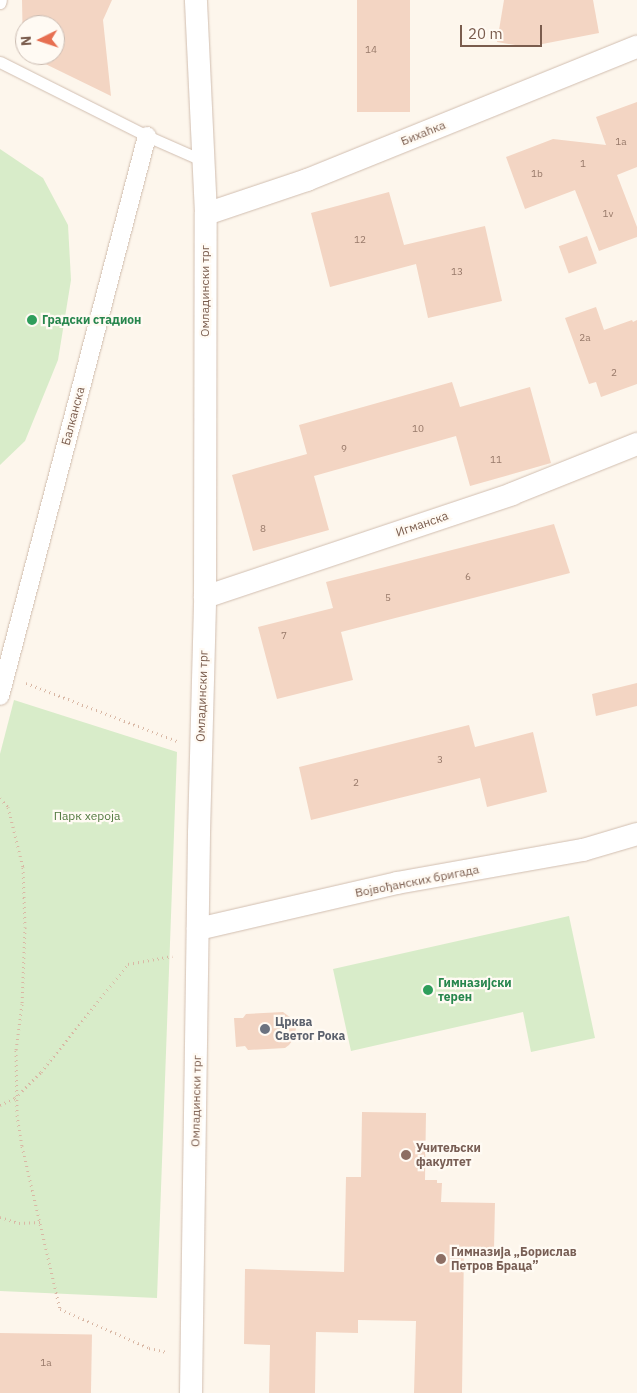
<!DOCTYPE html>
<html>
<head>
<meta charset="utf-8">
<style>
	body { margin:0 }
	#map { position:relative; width:637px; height:1393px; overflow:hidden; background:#fdf6ec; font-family:"IBM Plex Sans",sans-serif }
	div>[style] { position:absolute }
	.green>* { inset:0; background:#d8ecc9 }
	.building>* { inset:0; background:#f3d5c3; transform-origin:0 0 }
	.path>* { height:3px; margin-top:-1.5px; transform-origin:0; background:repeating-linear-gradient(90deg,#d9b8a5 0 1px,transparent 0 5px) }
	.roads { filter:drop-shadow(0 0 1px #d1beb0) drop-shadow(0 0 1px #d1beb0) }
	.service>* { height:11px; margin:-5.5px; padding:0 5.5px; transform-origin:5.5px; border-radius:5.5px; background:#fff }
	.pedestrian>* { height:18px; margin:-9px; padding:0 9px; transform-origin:9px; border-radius:9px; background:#fff }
	.minor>* { height:22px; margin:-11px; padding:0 11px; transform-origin:11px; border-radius:11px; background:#fff }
	.dots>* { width:14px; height:14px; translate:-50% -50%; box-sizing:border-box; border:2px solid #fffaf3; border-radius:50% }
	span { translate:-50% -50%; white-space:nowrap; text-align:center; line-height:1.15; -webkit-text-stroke:4.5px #fffaf3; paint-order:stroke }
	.number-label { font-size:10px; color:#987a6a }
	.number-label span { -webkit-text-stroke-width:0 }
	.street-label { font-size:12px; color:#7a5c4d }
	.leisure-label { font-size:12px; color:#27864d; font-weight:700 }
	.left { translate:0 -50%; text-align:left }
	.park-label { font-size:12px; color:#537a41 }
	.worship-label { font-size:12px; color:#5b616d; font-weight:700 }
	.education-label { font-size:12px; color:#785e54; font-weight:700 }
	.north { position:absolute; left:15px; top:15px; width:50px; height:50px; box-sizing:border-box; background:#fffaf3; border:1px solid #cabbb1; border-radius:50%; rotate:266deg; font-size:14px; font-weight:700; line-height:20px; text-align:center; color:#7a5c4d }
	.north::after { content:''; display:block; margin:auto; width:18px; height:22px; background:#e76f51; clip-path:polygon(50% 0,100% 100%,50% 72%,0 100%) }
	.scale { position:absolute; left:460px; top:25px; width:82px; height:22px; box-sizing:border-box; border:2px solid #7a5c4d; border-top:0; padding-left:6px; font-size:15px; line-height:18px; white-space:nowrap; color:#7a5c4d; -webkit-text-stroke:4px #fffaf3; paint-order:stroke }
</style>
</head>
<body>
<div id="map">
	<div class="green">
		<div style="clip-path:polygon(0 149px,43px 178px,68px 225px,71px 280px,58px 360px,25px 441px,0 465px)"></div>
		<div style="clip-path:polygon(14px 700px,177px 752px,157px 1298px,0 1291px,0 754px)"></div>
		<div style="clip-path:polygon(569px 916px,595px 1038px,531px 1052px,523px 1012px,351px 1051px,333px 969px)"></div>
	</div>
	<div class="building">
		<div style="clip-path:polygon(22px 0,112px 0,103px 20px,111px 96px,27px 55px,55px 55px,55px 25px,25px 25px,25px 54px,23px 53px)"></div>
		<div style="left:357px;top:0;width:53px;height:112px"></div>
		<div style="clip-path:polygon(504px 0,593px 0,599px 33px,527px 47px,497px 42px)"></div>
		<div style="clip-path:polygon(637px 102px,637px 167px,617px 175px,637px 227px,637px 237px,599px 251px,575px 190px,525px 209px,506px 157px,553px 139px,606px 145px,596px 117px)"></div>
		<div style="clip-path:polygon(389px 192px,404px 245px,485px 226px,502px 301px,428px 318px,416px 264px,330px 287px,311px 213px)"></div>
		<div style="left:587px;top:236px;width:29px;height:30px;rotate:70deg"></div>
		<div style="clip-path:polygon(596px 307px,604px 330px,632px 320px,633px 322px,637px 320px,637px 384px,601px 397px,596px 382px,589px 384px,565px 318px)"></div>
		<div style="clip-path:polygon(452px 382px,460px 407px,530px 387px,551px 463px,470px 486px,456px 436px,314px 476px,329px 530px,253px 551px,232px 475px,307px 454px,299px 425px)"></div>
		<div style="clip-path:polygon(554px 524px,570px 573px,341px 632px,353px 680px,277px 699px,258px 627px,333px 608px,326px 582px)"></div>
		<div style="clip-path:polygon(637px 683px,637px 706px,596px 716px,592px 694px)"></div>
		<div style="clip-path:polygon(469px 725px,475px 747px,533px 732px,547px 792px,487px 807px,480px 778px,311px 820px,299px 767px)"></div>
		<div style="clip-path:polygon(283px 1012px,291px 1018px,296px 1027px,295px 1037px,289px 1045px,285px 1048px,248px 1050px,245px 1046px,236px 1047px,234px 1018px,243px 1018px,246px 1014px)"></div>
		<div style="clip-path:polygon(362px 1112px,426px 1113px,425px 1180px,437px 1180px,437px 1183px,442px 1183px,441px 1202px,495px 1203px,494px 1249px,464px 1248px,462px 1393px,414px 1393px,416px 1321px,358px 1320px,358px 1333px,316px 1332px,315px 1393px,269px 1393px,270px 1345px,244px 1344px,245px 1269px,344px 1272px,346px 1177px,361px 1177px)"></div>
		<div style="left:0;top:1333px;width:92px;height:60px;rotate:1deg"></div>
	</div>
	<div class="path">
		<div style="left:26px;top:683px;width:162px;rotate:21deg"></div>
		<div style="left:0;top:798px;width:12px;rotate:48deg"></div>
		<div style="left:8px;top:807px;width:62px;rotate:76deg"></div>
		<div style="left:23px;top:867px;width:60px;rotate:88.1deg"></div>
		<div style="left:25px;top:927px;width:77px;rotate:92.2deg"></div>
		<div style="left:22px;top:1004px;width:46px;rotate:97.4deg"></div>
		<div style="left:16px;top:1050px;width:65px;rotate:89.1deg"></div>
		<div style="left:17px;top:1115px;width:31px;rotate:81deg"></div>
		<div style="left:22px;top:1146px;width:167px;rotate:76.9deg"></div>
		<div style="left:60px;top:1309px;width:97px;rotate:23.7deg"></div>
		<div style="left:149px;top:1348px;width:18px;rotate:13deg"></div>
		<div style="left:0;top:1105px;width:17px;rotate:-25deg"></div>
		<div style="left:15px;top:1098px;width:37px;rotate:-45deg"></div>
		<div style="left:41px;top:1072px;width:139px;rotate:-51.1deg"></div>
		<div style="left:128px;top:964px;width:45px;rotate:-10.3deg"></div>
		<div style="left:0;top:1217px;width:20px;rotate:18deg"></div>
		<div style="left:19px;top:1223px;width:21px;rotate:-3deg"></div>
	</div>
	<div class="roads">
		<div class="service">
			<div style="left:0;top:3px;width:3px;rotate:-72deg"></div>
			<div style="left:0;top:62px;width:165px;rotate:26.7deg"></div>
			<div style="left:147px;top:136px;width:62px;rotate:23.7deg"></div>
		</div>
		<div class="pedestrian">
			<div style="left:0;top:696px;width:579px;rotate:-75.29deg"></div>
		</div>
		<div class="minor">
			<div style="left:206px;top:214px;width:107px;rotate:-18.6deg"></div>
			<div style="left:307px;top:180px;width:356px;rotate:-22deg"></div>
			<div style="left:205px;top:597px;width:324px;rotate:-18.5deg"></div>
			<div style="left:512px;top:494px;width:135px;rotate:-21.8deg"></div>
			<div style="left:198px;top:929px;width:204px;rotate:-13deg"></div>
			<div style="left:397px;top:883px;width:189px;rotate:-10.1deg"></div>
			<div style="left:583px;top:850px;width:56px;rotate:-16.5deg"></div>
			<div style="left:191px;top:1393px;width:560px;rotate:-89.18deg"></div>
			<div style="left:199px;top:833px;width:236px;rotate:-88.5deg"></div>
			<div style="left:205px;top:597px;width:383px;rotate:-89.9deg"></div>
			<div style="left:206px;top:214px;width:214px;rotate:-92.7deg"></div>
		</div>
	</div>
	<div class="dots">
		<div style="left:32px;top:320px;background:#2e9e5b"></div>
		<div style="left:428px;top:990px;background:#2e9e5b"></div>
		<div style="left:265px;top:1029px;background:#6b7280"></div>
		<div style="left:406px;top:1155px;background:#8d6e63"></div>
		<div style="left:441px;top:1259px;background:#8d6e63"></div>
	</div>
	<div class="number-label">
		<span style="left:371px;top:50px">14</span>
		<span style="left:621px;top:142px">1a</span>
		<span style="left:583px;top:164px">1</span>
		<span style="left:537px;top:174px">1b</span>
		<span style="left:608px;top:214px">1v</span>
		<span style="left:360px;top:240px">12</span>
		<span style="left:457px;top:272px">13</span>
		<span style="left:585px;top:338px">2a</span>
		<span style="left:614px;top:373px">2</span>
		<span style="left:418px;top:429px">10</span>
		<span style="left:344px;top:449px">9</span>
		<span style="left:496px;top:460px">11</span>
		<span style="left:263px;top:529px">8</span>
		<span style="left:468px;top:577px">6</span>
		<span style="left:388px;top:598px">5</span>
		<span style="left:284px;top:636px">7</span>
		<span style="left:440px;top:760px">3</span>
		<span style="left:356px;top:783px">2</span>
		<span style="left:46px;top:1363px">1a</span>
	</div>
	<div class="street-label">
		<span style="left:423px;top:133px;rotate:-22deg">Бихаћка</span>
		<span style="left:205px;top:291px;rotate:-90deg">Омладински трг</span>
		<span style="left:73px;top:416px;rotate:-75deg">Балканска</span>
		<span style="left:422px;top:524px;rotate:-19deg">Игманска</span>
		<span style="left:202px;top:696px;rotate:-88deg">Омладински трг</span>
		<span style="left:417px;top:881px;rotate:-11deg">Војвођанских бригада</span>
		<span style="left:196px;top:1101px;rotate:-89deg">Омладински трг</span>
	</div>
	<div class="leisure-label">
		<span class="left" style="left:42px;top:320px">Градски стадион</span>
		<span class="left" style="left:438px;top:990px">Гимназијски<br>терен</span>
	</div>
	<div class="park-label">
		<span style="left:87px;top:816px">Парк хероја</span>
	</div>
	<div class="worship-label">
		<span class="left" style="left:275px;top:1029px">Црква<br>Светог Рока</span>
	</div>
	<div class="education-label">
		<span class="left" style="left:416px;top:1155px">Учитељски<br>факултет</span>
		<span class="left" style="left:451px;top:1259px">Гимназија „Борислав<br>Петров Браца”</span>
	</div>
	<div class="north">N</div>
	<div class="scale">20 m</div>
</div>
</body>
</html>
